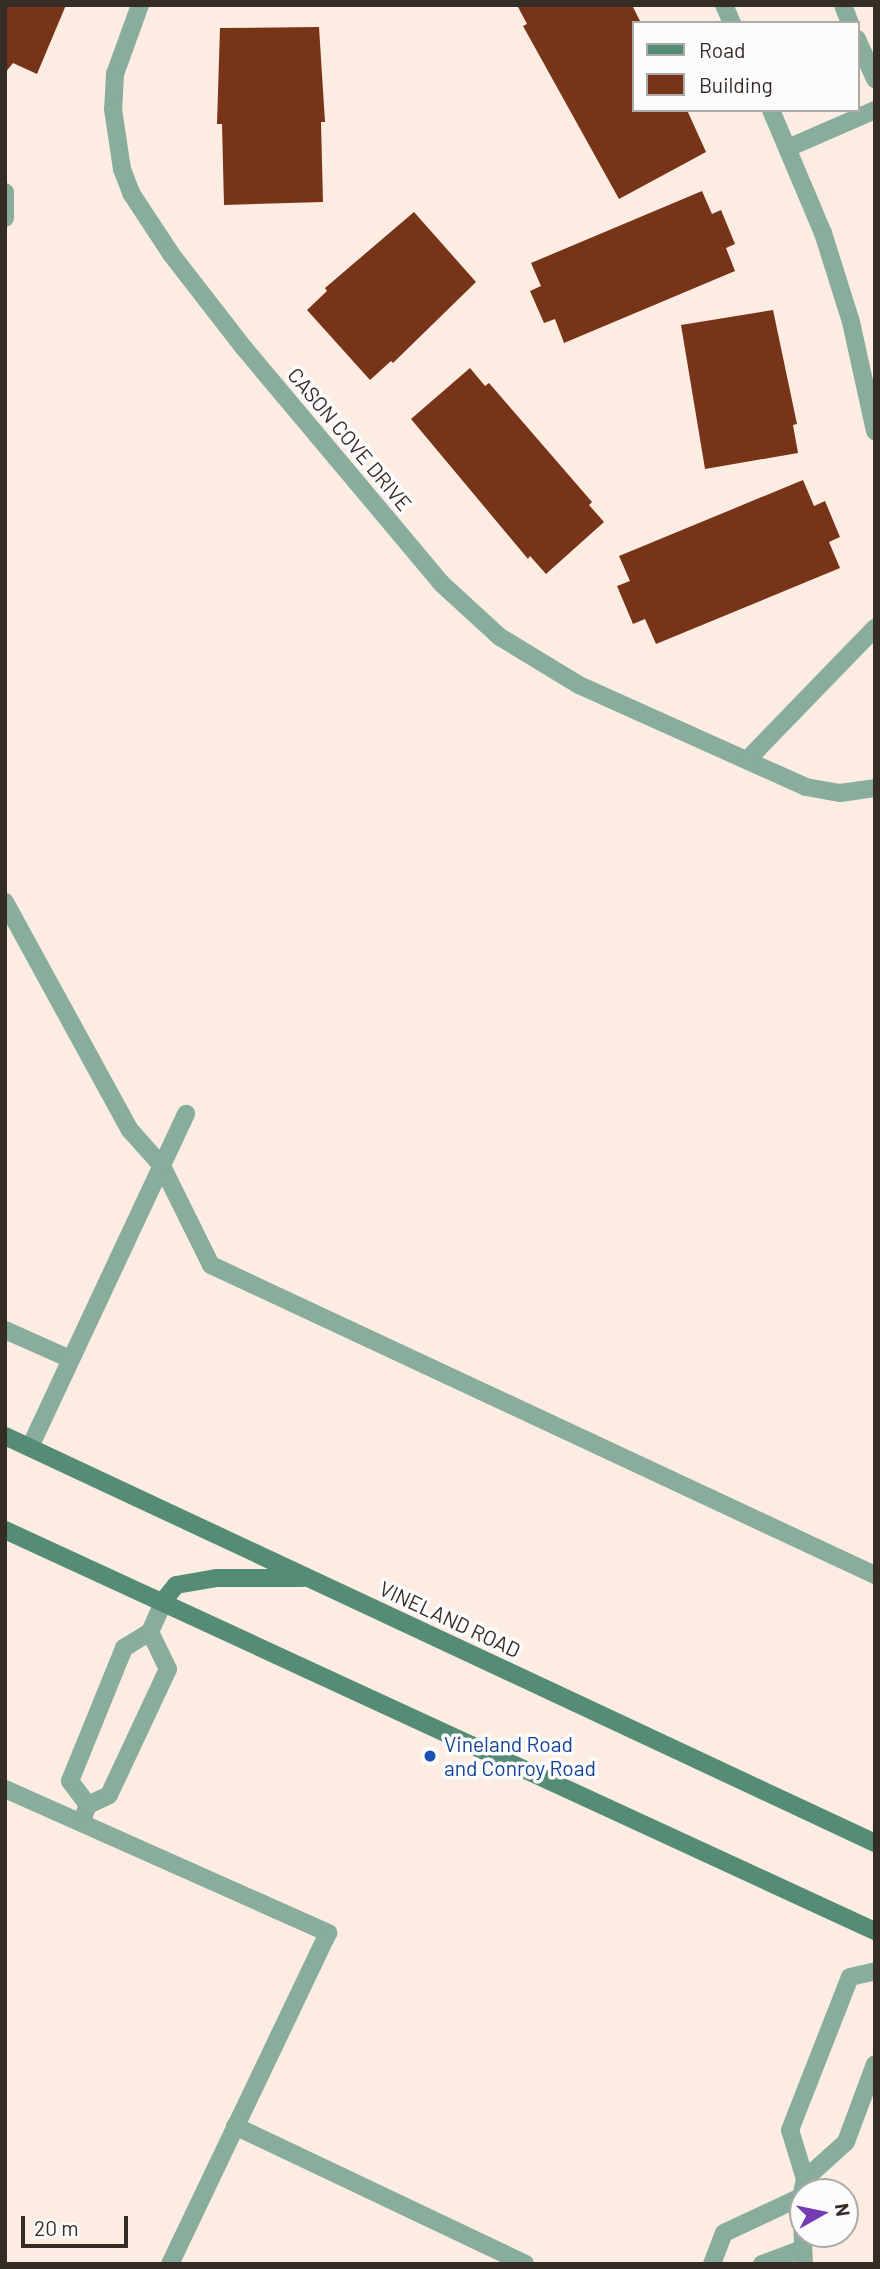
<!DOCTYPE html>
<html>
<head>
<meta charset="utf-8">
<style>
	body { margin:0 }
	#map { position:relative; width:880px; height:2269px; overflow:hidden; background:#fcece1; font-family:Barlow,sans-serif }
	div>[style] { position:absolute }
	.building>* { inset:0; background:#773419 }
	.lane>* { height:18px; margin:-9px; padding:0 9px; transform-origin:9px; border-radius:9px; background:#89ad9c }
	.secondary>* { height:18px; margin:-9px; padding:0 9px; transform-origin:9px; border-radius:9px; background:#558c75 }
	.dots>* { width:19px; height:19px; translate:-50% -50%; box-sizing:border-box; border:4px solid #fcfcfc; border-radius:50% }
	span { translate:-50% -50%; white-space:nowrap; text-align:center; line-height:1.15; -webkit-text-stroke:7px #fcfcfc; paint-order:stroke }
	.street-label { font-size:21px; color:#362c26 }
	.transit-label { font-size:21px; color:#164399 }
	.left { translate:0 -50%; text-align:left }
	.frame { position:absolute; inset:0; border:7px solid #362c26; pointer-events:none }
	.legend { position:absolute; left:632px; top:21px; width:228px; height:91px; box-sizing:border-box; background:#fcfcfc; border:2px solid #ada9a6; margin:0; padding:9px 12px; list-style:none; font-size:21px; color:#362c26 }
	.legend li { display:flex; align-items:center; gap:14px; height:35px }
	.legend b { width:35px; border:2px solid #ada9a6 }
	.north { position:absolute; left:789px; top:2178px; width:70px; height:70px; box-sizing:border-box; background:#fcfcfc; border:2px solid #ada9a6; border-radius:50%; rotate:81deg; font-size:19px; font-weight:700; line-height:28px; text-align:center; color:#362c26 }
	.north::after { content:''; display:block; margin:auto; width:24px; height:32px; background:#753db3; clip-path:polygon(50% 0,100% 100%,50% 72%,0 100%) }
	.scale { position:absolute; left:21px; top:2216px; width:107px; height:32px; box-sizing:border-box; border:4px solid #362c26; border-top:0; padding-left:9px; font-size:21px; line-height:24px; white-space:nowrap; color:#362c26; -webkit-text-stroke:5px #fcfcfc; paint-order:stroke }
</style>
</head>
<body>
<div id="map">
	<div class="building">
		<div style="clip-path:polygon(5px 5px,66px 5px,37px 74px,13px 63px,5px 73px)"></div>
		<div style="clip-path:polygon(517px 5px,632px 5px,641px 23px,633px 23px,633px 110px,687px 110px,706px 152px,619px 199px,523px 26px,527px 24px)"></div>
		<div style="clip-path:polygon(319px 27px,325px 122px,321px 122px,323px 202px,224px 205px,222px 124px,217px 124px,220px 28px)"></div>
		<div style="clip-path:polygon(702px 191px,712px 214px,721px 210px,735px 244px,726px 248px,735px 271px,564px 343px,555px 319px,544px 323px,530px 291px,541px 286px,531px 263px)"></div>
		<div style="clip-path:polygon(414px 212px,476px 282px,393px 363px,391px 361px,370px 380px,307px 310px,327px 291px,325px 288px)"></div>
		<div style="clip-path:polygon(773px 310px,797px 424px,793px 425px,798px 453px,705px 469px,681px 325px)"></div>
		<div style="clip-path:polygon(470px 368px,485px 386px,489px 383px,592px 502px,589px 505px,604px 522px,546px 574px,530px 556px,528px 559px,411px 419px)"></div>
		<div style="clip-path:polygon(803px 480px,814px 506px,825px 501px,840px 537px,829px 542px,840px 568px,656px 644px,645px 619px,633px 624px,617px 586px,630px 581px,619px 556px)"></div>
	</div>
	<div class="lane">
		<div style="left:140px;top:5px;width:73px;rotate:109.9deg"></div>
		<div style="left:115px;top:74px;width:35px;rotate:93deg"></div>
		<div style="left:113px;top:109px;width:61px;rotate:81.5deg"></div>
		<div style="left:122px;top:169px;width:26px;rotate:69deg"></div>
		<div style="left:131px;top:193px;width:73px;rotate:56.7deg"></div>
		<div style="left:171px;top:254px;width:119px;rotate:52.2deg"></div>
		<div style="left:244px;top:348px;width:307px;rotate:50deg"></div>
		<div style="left:441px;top:583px;width:80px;rotate:42.5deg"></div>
		<div style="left:500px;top:637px;width:92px;rotate:31.3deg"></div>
		<div style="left:579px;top:685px;width:249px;rotate:24.2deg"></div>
		<div style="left:806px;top:787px;width:35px;rotate:10deg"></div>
		<div style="left:840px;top:793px;width:35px;rotate:-8deg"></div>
		<div style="left:724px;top:5px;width:20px;rotate:66deg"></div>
		<div style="left:843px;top:5px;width:19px;rotate:69deg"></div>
		<div style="left:857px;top:39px;width:44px;rotate:65.8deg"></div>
		<div style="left:771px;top:110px;width:134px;rotate:67.1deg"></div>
		<div style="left:823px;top:233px;width:93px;rotate:72.5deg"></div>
		<div style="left:851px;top:322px;width:112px;rotate:77.6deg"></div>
		<div style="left:788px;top:148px;width:95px;rotate:-23.6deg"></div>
		<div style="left:5px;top:192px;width:26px;rotate:90deg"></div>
		<div style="left:747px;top:760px;width:184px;rotate:-45.9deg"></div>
		<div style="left:5px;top:902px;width:260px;rotate:61.3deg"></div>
		<div style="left:130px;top:1130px;width:48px;rotate:48.4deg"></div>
		<div style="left:162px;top:1166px;width:110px;rotate:63.7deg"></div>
		<div style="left:211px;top:1265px;width:733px;rotate:25.03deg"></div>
		<div style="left:5px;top:1330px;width:71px;rotate:24deg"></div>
		<div style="left:30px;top:1447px;width:368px;rotate:-64.9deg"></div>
		<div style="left:5px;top:1789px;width:354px;rotate:24deg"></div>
		<div style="left:328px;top:1933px;width:367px;rotate:115.5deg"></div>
		<div style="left:88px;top:1805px;width:30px;rotate:-127deg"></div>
		<div style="left:70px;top:1781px;width:144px;rotate:-67.9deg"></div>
		<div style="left:124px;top:1648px;width:31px;rotate:-32deg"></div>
		<div style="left:150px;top:1632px;width:35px;rotate:-66deg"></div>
		<div style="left:84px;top:1815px;width:11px;rotate:-68deg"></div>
		<div style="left:88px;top:1805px;width:23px;rotate:-25deg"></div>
		<div style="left:109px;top:1795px;width:139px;rotate:-64.9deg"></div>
		<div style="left:168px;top:1669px;width:41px;rotate:-115.9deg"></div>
		<div style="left:235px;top:2126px;width:321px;rotate:25.4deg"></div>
		<div style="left:805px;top:2179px;width:55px;rotate:-42.1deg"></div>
		<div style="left:846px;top:2142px;width:83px;rotate:-69.6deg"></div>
		<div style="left:712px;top:2264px;width:33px;rotate:-69deg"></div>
		<div style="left:724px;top:2233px;width:85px;rotate:-25.1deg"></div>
		<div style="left:762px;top:2264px;width:43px;rotate:-20.6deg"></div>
		<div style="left:804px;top:2264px;width:67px;rotate:-92.6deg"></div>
		<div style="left:801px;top:2197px;width:18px;rotate:-77deg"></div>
		<div style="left:805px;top:2179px;width:51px;rotate:-107deg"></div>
		<div style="left:790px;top:2130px;width:164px;rotate:-68.6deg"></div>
		<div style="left:850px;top:1977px;width:26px;rotate:-13deg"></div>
	</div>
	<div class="secondary">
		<div style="left:5px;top:1436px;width:960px;rotate:25.07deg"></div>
		<div style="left:5px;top:1530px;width:958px;rotate:24.75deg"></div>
		<div style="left:164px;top:1600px;width:19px;rotate:-51deg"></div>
		<div style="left:176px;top:1585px;width:42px;rotate:-9.7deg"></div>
		<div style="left:217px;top:1578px;width:86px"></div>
	</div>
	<div class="dots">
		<div style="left:430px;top:1756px;background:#1a4fb4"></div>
	</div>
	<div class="street-label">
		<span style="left:350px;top:439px;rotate:50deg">CASON COVE DRIVE</span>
		<span style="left:450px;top:1619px;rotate:25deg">VINELAND ROAD</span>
	</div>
	<div class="transit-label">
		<span class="left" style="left:444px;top:1756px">Vineland Road<br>and Conroy Road</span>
	</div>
	<div class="frame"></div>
	<ul class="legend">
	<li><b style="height:9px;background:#558c75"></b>Road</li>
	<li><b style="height:19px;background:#773419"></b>Building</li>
	</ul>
	<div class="north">N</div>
	<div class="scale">20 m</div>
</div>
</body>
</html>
